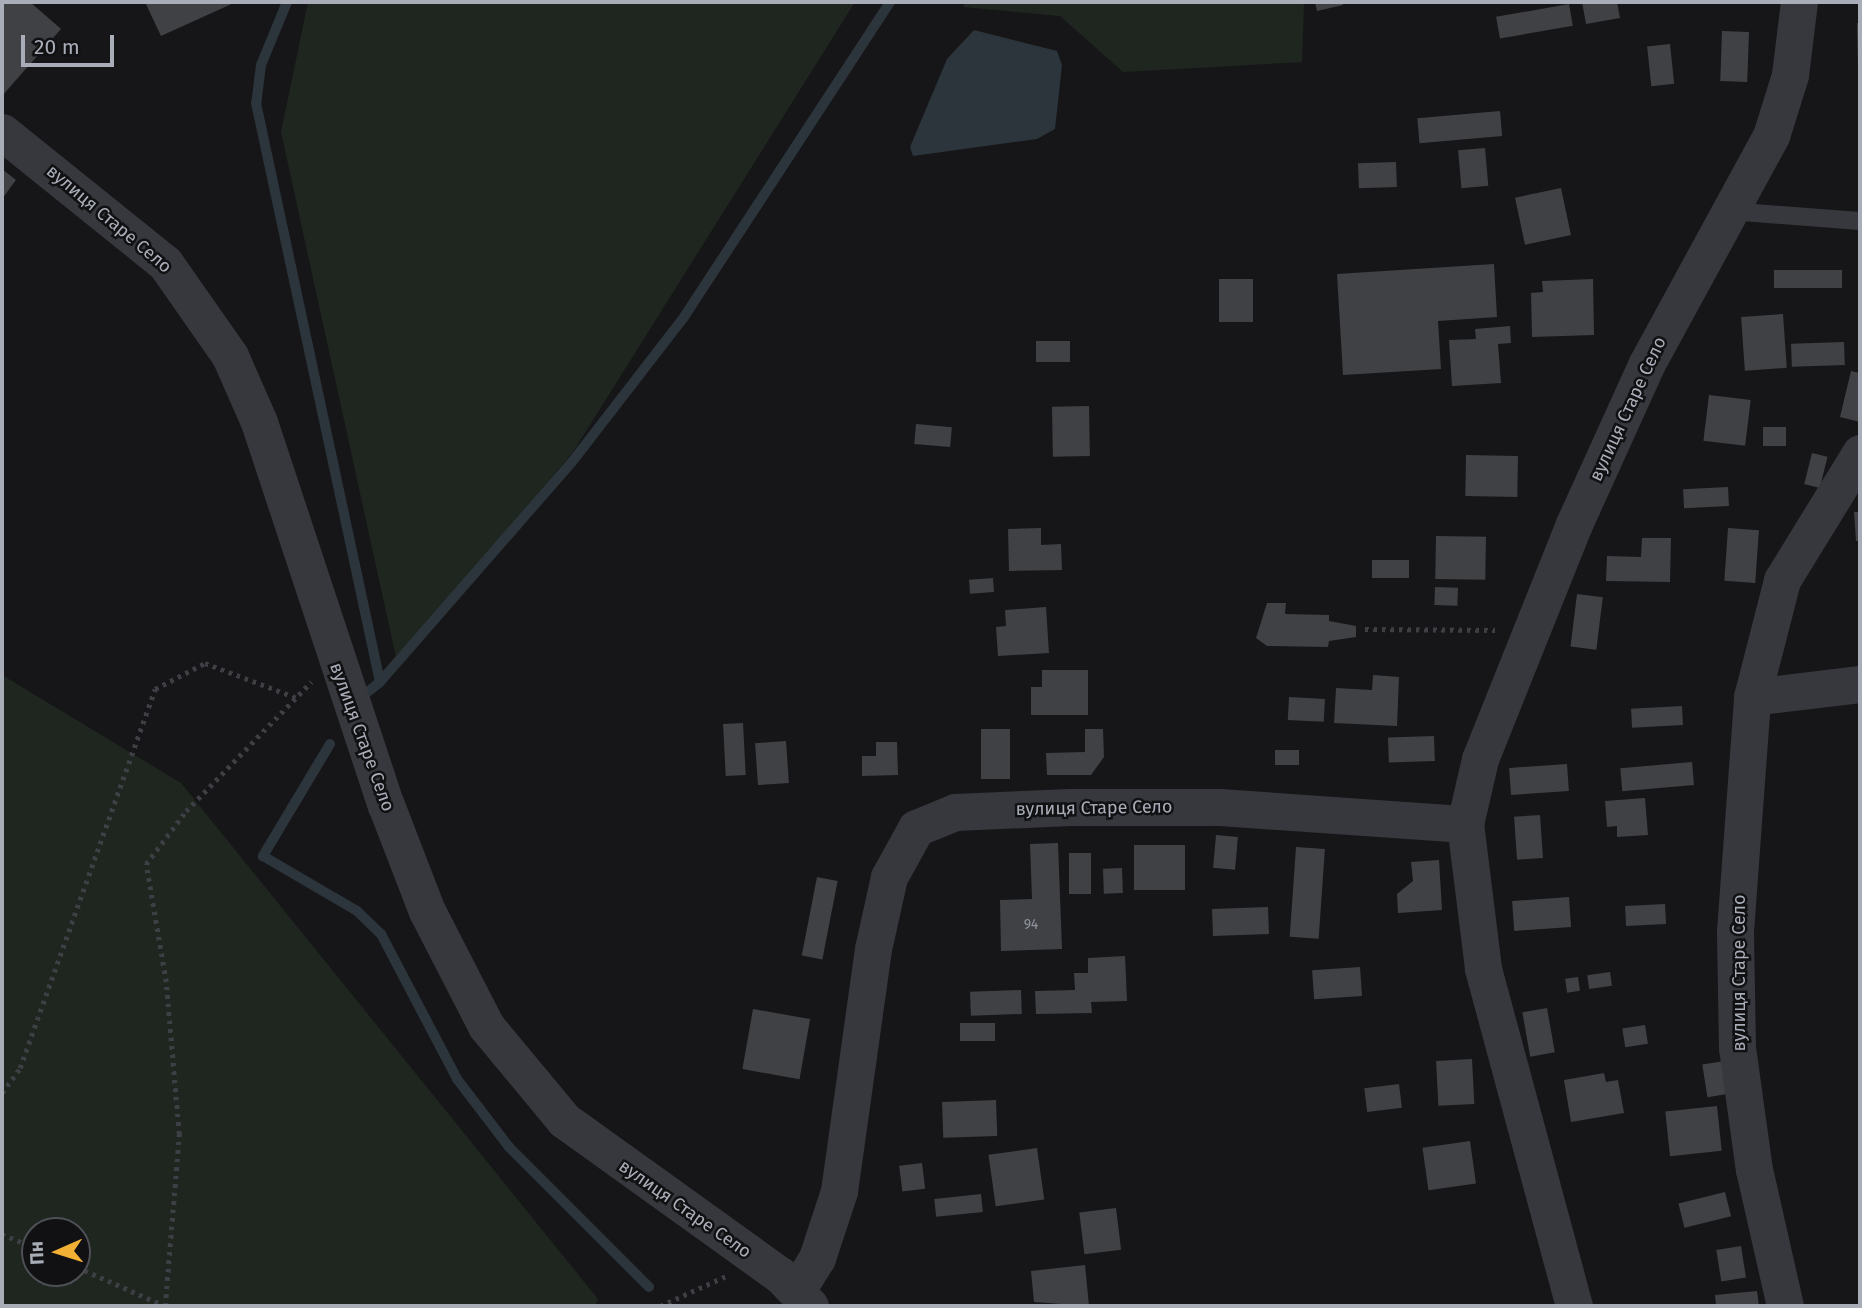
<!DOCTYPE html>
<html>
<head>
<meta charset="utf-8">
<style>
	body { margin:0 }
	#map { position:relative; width:1862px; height:1308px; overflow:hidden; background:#161618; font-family:"Fira Sans",sans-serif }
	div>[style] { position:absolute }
	.green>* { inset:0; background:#1e261f }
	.water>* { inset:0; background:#2c353c }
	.stream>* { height:10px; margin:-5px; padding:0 5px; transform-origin:5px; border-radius:5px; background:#2c353c }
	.building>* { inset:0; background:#404145; transform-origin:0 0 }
	.path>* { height:4.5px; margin-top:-2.25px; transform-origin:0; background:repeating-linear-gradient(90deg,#3d3f44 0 3.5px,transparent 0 8.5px) }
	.service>* { height:18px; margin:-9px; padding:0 9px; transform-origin:9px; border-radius:9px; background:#37383d }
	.minor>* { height:37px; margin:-18.5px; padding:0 18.5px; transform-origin:18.5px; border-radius:18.5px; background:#37383d }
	span { translate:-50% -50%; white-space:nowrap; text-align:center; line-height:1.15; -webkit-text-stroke:5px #111113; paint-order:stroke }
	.number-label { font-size:14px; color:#8e929b }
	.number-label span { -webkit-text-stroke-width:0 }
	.street-label { font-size:18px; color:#a8adb8 }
	.frame { position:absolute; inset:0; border:4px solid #a8adb8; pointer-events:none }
	.north { position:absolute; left:21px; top:1217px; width:70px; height:70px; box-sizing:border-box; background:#111113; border:2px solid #4d4f55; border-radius:50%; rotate:267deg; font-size:19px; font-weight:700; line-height:28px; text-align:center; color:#a8adb8 }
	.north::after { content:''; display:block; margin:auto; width:24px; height:32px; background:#f2b134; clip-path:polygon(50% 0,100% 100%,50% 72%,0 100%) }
	.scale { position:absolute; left:21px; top:35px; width:93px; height:32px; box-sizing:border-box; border:4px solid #a8adb8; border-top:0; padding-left:9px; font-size:21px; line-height:24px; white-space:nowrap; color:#a8adb8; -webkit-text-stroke:5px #111113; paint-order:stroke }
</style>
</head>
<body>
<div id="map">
	<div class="green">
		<div style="clip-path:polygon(308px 2px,855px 2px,573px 452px,397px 662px,281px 132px)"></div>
		<div style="clip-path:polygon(966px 2px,1304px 2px,1302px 62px,1123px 72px,1060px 16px,963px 7px)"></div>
		<div style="clip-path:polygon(evenodd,2px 675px,181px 783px,598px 1299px,595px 1306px,2px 1306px,2px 675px,35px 1231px,77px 1231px,77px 1273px,35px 1273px,35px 1231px)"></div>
	</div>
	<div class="water">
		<div style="clip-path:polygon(974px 30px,1057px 51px,1062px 65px,1055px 129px,1037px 139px,913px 156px,910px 147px,947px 59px)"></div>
	</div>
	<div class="stream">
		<div style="left:287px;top:2px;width:68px;rotate:112.4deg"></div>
		<div style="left:261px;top:65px;width:38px;rotate:97deg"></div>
		<div style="left:256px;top:103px;width:592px;rotate:77.91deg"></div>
		<div style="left:380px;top:682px;width:19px;rotate:141deg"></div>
		<div style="left:380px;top:682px;width:292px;rotate:-48.9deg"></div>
		<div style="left:572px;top:462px;width:183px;rotate:-52.3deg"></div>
		<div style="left:684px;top:317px;width:376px;rotate:-56.8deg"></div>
		<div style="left:330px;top:744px;width:131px;rotate:120.9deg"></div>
		<div style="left:263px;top:856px;width:109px;rotate:30.3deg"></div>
		<div style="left:357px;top:911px;width:33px;rotate:44deg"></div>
		<div style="left:381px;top:934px;width:164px;rotate:62.3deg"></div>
		<div style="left:457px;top:1079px;width:86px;rotate:52.6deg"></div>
		<div style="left:509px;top:1147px;width:198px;rotate:45deg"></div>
	</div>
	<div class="building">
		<div style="clip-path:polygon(2px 2px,30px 2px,61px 29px,2px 96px)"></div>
		<div style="clip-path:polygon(145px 2px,236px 2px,161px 36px)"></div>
		<div style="clip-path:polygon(1315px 2px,1343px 2px,1343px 5px,1317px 11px)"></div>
		<div style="clip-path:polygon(1582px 2px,1617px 2px,1620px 18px,1586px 24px)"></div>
		<div style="left:1569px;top:4px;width:22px;height:74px;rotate:80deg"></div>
		<div style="clip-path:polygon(1857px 23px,1860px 23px,1860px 70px,1858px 70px)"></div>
		<div style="left:1722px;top:31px;width:27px;height:50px;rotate:2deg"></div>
		<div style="left:1670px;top:44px;width:40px;height:23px;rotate:84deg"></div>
		<div style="left:1500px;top:111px;width:25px;height:83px;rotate:85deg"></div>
		<div style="left:1485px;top:148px;width:38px;height:27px;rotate:85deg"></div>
		<div style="left:1396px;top:162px;width:25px;height:38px;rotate:88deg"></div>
		<div style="clip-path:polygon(2px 169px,16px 180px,2px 199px)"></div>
		<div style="left:1561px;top:188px;width:48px;height:47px;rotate:78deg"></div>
		<div style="clip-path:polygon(1494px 264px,1497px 317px,1438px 321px,1441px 369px,1343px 375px,1337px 274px)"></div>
		<div style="left:1774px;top:270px;width:68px;height:18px"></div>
		<div style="left:1219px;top:279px;width:34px;height:43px"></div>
		<div style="clip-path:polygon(1593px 279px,1594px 335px,1532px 337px,1531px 293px,1543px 292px,1542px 281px)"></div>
		<div style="left:1783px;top:314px;width:54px;height:42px;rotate:86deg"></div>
		<div style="clip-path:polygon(1510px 326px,1511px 343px,1498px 344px,1501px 383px,1452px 386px,1449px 340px,1476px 339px,1475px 329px)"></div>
		<div style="left:1036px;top:341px;width:34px;height:21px"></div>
		<div style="left:1844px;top:342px;width:23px;height:53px;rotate:88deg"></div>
		<div style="clip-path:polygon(1851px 371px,1860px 373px,1860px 422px,1840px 417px)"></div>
		<div style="left:1709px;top:395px;width:42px;height:46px;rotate:7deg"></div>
		<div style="left:1089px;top:406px;width:50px;height:37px;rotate:89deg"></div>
		<div style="left:916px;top:424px;width:36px;height:20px;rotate:5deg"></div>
		<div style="left:1763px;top:427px;width:23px;height:19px"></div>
		<div style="left:1812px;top:453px;width:16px;height:32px;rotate:14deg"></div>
		<div style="left:1466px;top:455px;width:52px;height:41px;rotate:1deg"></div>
		<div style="left:1728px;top:487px;width:19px;height:45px;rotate:87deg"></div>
		<div style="clip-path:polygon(1854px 512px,1860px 512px,1860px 541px,1856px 541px)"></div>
		<div style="clip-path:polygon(1041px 528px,1041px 545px,1061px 544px,1062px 570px,1009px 571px,1008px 529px)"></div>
		<div style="left:1728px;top:528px;width:31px;height:53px;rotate:4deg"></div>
		<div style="left:1436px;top:536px;width:50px;height:43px;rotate:1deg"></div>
		<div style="clip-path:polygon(1642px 538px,1671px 538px,1670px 582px,1606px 581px,1607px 556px,1641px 557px)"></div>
		<div style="left:1372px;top:560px;width:37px;height:18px"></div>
		<div style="left:993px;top:578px;width:14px;height:24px;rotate:86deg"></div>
		<div style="left:1435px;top:587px;width:23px;height:18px;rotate:2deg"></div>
		<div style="left:1577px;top:594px;width:26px;height:53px;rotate:7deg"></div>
		<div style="clip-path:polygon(1267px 603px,1286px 603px,1285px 614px,1329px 615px,1329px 621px,1356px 626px,1356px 637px,1329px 641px,1328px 647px,1267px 646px,1256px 638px)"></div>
		<div style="clip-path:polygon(1046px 607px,1049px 653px,998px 656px,996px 627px,1006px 626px,1005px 610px)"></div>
		<div style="clip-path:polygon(1042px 670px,1088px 670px,1088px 715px,1031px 715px,1031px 687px,1042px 687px)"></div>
		<div style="clip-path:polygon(1373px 675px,1399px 677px,1397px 726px,1334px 723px,1336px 688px,1372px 690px)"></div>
		<div style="left:1289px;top:697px;width:36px;height:23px;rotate:3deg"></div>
		<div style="left:1682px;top:706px;width:19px;height:51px;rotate:87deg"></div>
		<div style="left:743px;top:723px;width:52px;height:20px;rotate:87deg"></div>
		<div style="left:981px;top:729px;width:29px;height:50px"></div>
		<div style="clip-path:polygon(1085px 729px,1103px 729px,1104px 757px,1091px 775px,1047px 775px,1046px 753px,1085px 752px)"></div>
		<div style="left:1434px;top:736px;width:25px;height:46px;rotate:88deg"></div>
		<div style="left:786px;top:741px;width:42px;height:31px;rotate:86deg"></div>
		<div style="clip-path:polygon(876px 742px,897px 742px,898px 775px,862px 776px,862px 756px,876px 756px)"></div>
		<div style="left:1275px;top:750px;width:24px;height:15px"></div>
		<div style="left:1692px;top:762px;width:23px;height:72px;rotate:85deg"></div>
		<div style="left:1567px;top:764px;width:27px;height:58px;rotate:86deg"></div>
		<div style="clip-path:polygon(1645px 798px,1648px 835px,1617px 837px,1617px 826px,1607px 827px,1605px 801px)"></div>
		<div style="left:1540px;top:815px;width:43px;height:26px;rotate:86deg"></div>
		<div style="left:1216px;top:835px;width:22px;height:33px;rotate:5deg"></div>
		<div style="clip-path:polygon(1058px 843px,1062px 949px,1001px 951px,1000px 900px,1032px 899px,1030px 844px)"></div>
		<div style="left:1134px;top:845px;width:51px;height:45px"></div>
		<div style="left:1296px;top:847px;width:29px;height:90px;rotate:4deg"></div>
		<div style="left:1069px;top:853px;width:22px;height:41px"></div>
		<div style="clip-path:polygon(1439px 860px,1442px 910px,1398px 913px,1397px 894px,1413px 881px,1411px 862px)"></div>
		<div style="left:1122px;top:868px;width:25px;height:19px;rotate:88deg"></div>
		<div style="left:817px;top:877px;width:21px;height:80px;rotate:11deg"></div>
		<div style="left:1569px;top:897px;width:30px;height:57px;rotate:86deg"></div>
		<div style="left:1665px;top:904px;width:20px;height:40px;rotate:87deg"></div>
		<div style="left:1268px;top:907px;width:27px;height:56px;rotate:88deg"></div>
		<div style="clip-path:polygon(1125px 956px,1127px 1001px,1091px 1002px,1092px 1013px,1036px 1014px,1035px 991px,1075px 990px,1074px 973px,1088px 973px,1088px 958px)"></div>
		<div style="left:1360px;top:967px;width:29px;height:48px;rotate:86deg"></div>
		<div style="left:1610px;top:972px;width:14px;height:23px;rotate:82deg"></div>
		<div style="left:1578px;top:977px;width:14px;height:13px;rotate:82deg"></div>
		<div style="left:1021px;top:990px;width:24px;height:51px;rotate:88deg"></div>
		<div style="left:1547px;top:1008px;width:45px;height:25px;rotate:80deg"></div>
		<div style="left:753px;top:1009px;width:58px;height:61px;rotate:10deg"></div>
		<div style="left:995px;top:1023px;width:18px;height:35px;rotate:90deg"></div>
		<div style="left:1645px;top:1025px;width:19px;height:23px;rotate:81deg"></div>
		<div style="left:1472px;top:1059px;width:45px;height:36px;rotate:87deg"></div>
		<div style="left:1725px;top:1061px;width:33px;height:23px;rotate:81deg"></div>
		<div style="clip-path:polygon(1604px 1073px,1606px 1082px,1618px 1080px,1624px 1113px,1571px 1122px,1564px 1080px)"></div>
		<div style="left:1399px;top:1084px;width:24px;height:35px;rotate:83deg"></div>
		<div style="left:996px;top:1100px;width:36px;height:54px;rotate:88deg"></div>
		<div style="left:1717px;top:1106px;width:45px;height:52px;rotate:84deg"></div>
		<div style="left:1470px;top:1141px;width:43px;height:48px;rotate:82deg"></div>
		<div style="left:1037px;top:1148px;width:52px;height:49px;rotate:82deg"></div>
		<div style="left:922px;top:1163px;width:26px;height:23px;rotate:83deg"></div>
		<div style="left:1725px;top:1192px;width:25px;height:48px;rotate:76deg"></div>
		<div style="left:981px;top:1194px;width:18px;height:47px;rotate:84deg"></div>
		<div style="left:1116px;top:1208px;width:42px;height:37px;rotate:83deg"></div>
		<div style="left:1741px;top:1246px;width:32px;height:25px;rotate:81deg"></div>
		<div style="clip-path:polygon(1085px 1265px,1089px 1306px,1034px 1302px,1031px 1271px)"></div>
		<div style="clip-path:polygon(1757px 1291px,1759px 1306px,1716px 1306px,1715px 1295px)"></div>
	</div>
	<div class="path">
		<div style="left:1365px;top:629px;width:130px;rotate:0.4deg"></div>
		<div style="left:2px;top:1093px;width:31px;rotate:-54deg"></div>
		<div style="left:20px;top:1068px;width:402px;rotate:-70.4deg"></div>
		<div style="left:155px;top:689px;width:56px;rotate:-27.5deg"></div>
		<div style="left:205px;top:663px;width:98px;rotate:20.8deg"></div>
		<div style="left:2px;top:1234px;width:36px;rotate:23deg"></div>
		<div style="left:77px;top:1267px;width:96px;rotate:23.9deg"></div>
		<div style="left:165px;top:1306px;width:173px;rotate:-85.3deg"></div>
		<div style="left:179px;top:1134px;width:153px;rotate:-94.9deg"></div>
		<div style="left:166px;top:982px;width:120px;rotate:-99.6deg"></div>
		<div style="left:146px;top:864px;width:66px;rotate:-53deg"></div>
		<div style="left:186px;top:811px;width:180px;rotate:-45.9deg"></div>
		<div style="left:660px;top:1306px;width:72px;rotate:-24.4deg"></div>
	</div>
	<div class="service">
		<div style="left:1729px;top:211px;width:131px;rotate:4.4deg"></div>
	</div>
	<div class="minor">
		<div style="left:2px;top:132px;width:209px;rotate:38.8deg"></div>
		<div style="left:165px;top:263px;width:113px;rotate:55deg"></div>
		<div style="left:230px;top:356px;width:72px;rotate:66.3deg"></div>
		<div style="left:259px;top:422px;width:404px;rotate:71.7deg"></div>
		<div style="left:386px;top:805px;width:114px;rotate:68.9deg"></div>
		<div style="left:427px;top:911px;width:129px;rotate:62.8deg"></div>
		<div style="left:486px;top:1026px;width:122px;rotate:50.3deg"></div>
		<div style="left:564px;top:1120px;width:266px;rotate:35.7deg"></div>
		<div style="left:780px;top:1275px;width:43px;rotate:45.9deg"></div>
		<div style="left:1752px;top:697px;width:109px;rotate:-6.9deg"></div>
		<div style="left:797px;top:1290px;width:38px;rotate:-58deg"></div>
		<div style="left:817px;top:1258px;width:71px;rotate:-71.8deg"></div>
		<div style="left:839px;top:1191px;width:244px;rotate:-82deg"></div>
		<div style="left:873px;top:949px;width:74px;rotate:-77.5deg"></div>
		<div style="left:889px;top:877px;width:56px;rotate:-61.1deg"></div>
		<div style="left:916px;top:828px;width:42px;rotate:-22.3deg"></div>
		<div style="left:955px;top:812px;width:115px;rotate:-2.5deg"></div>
		<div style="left:1070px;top:807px;width:150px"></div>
		<div style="left:1220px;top:807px;width:246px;rotate:4deg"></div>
		<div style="left:1574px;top:1306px;width:350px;rotate:-105.1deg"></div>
		<div style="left:1483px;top:968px;width:145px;rotate:-97.1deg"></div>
		<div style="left:1465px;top:824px;width:67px;rotate:-77deg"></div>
		<div style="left:1480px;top:759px;width:253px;rotate:-68.2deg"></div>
		<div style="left:1574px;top:524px;width:175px;rotate:-65.6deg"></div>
		<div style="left:1646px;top:365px;width:261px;rotate:-61.4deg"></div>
		<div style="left:1771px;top:136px;width:64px;rotate:-72.7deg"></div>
		<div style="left:1790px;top:75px;width:74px;rotate:-83deg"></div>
		<div style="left:1785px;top:1306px;width:139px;rotate:-102.8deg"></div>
		<div style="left:1754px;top:1170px;width:123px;rotate:-97.9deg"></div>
		<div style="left:1737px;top:1048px;width:117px;rotate:-91deg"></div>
		<div style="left:1735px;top:931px;width:235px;rotate:-85.8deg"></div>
		<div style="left:1752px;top:697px;width:121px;rotate:-75.6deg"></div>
		<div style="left:1782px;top:580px;width:149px;rotate:-58.4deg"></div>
	</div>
	<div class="number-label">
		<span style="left:1031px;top:925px">94</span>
	</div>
	<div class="street-label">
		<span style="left:109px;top:219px;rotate:40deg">вулиця Старе Село</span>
		<span style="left:1628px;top:409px;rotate:-65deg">вулиця Старе Село</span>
		<span style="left:362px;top:737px;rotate:70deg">вулиця Старе Село</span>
		<span style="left:1094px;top:808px;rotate:-1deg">вулиця Старе Село</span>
		<span style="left:1739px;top:973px;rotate:-90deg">вулиця Старе Село</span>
		<span style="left:685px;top:1209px;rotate:35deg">вулиця Старе Село</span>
	</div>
	<div class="frame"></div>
	<div class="north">Пн</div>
	<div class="scale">20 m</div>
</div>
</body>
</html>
